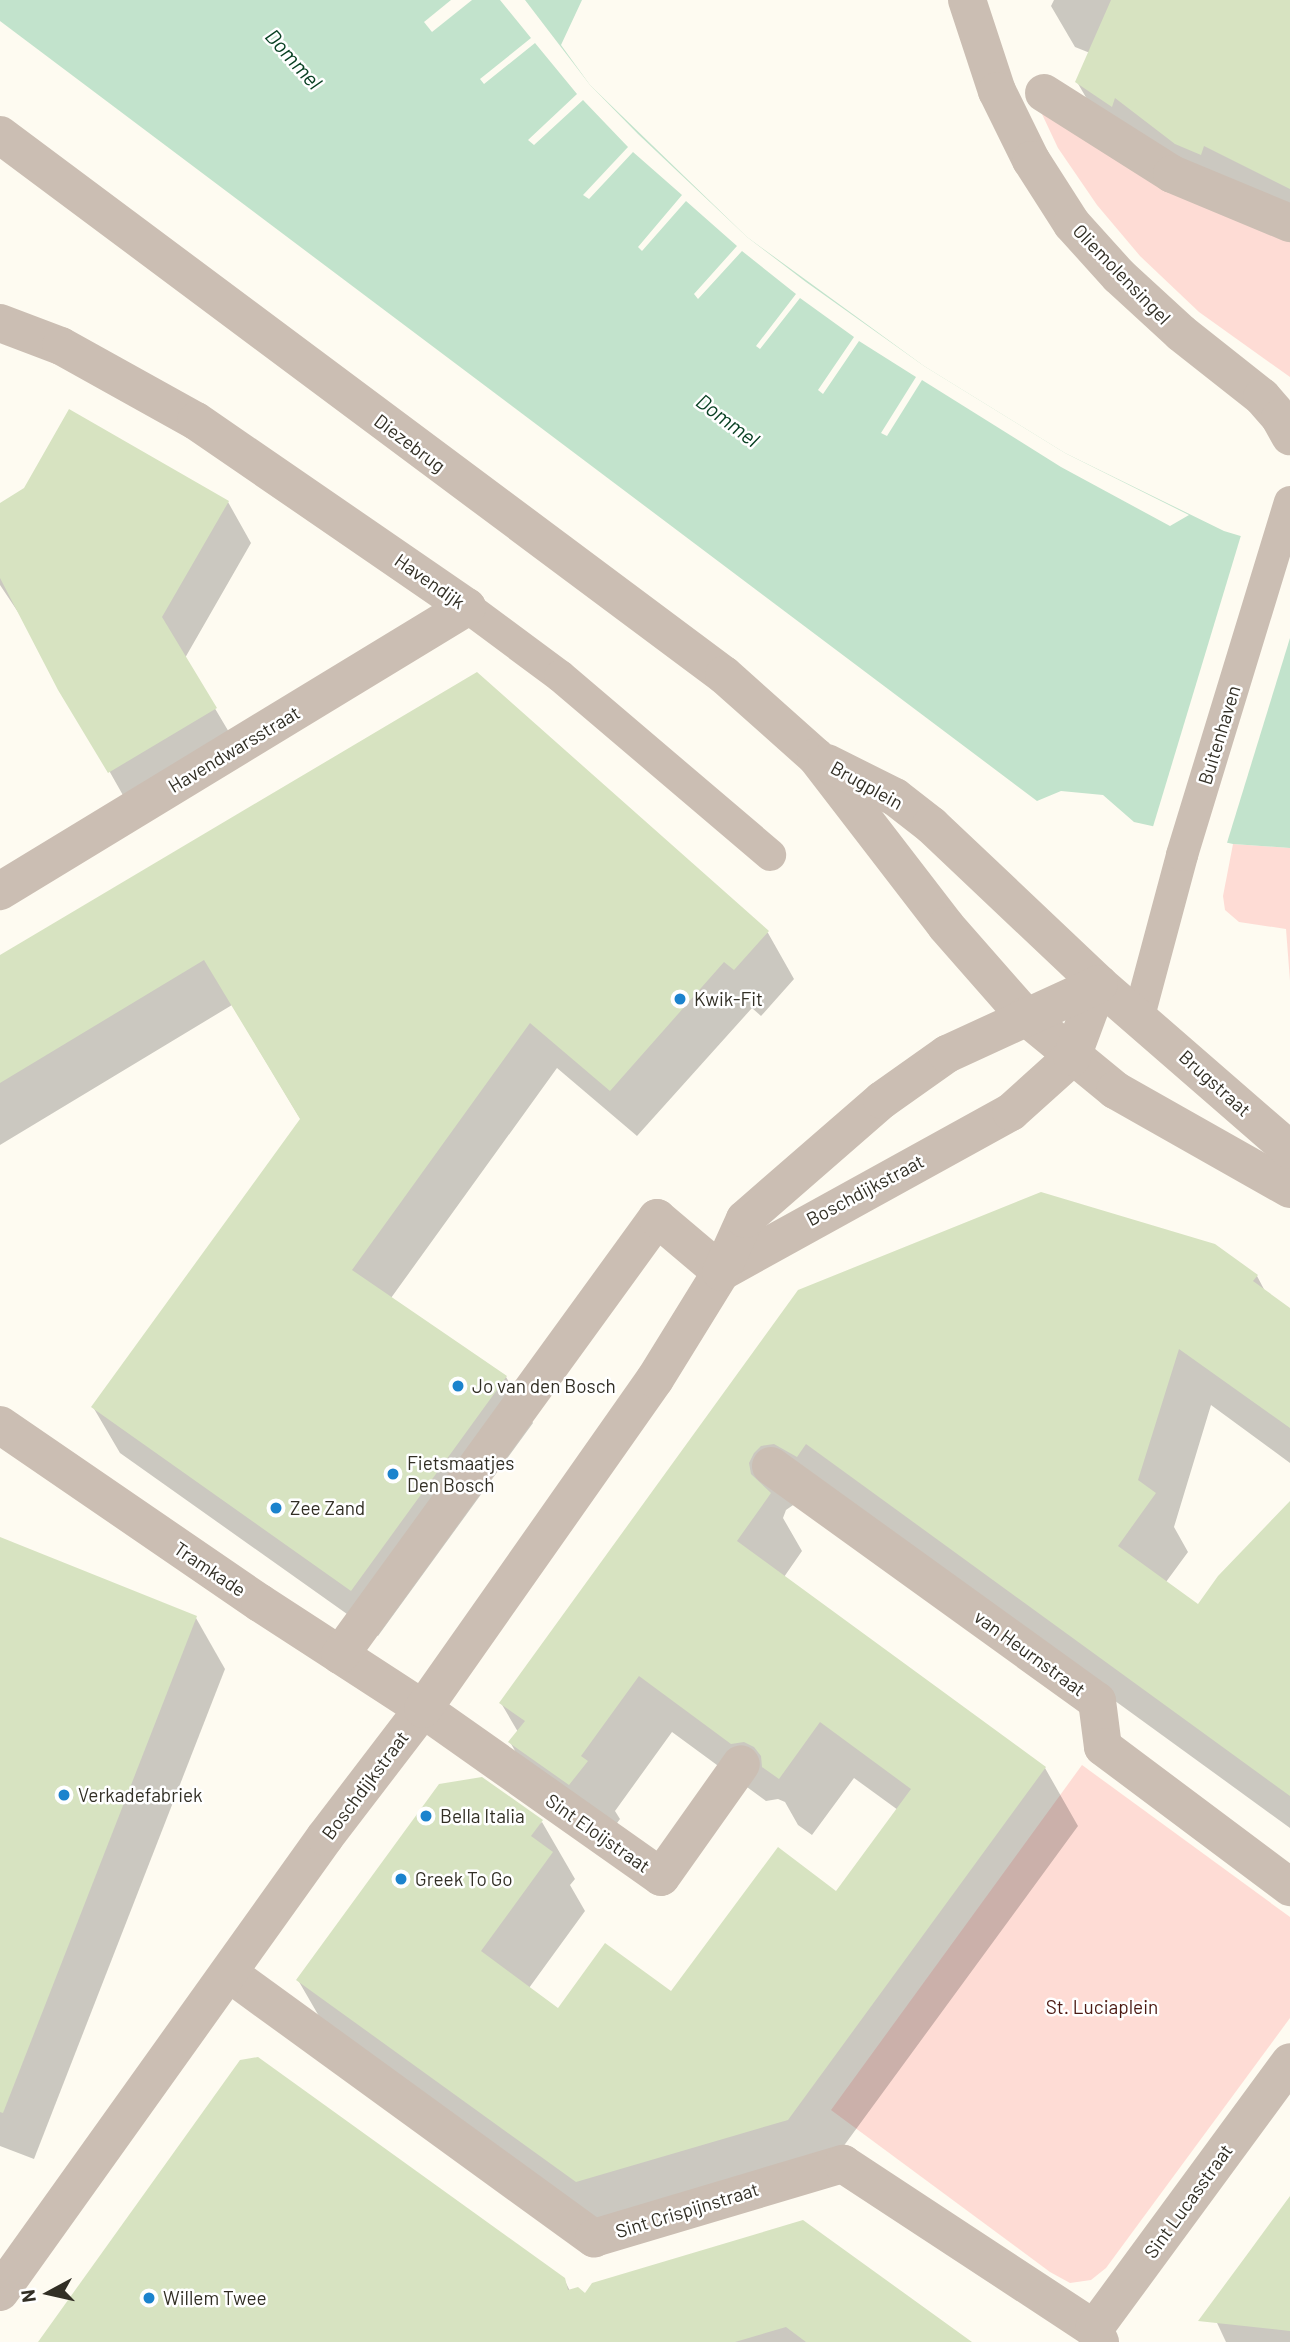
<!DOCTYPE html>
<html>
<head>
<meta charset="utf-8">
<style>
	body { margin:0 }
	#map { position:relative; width:1290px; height:2342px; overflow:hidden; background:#fefbf1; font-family:Barlow,sans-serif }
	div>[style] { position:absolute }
	.green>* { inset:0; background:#fedcd5 }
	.water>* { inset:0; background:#c2e3cc }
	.pier>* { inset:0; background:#fefbf1 }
	.shadow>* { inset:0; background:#0003 }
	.building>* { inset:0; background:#d7e3c1 }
	.service>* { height:32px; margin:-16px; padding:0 16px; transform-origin:16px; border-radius:16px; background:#cbbeb3 }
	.minor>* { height:38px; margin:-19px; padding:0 19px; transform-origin:19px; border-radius:19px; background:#cbbeb3 }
	.tertiary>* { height:38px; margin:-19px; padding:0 19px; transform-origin:19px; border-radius:19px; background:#cbbeb3 }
	.dots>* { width:19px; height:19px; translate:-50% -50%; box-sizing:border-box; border:4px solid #fff; border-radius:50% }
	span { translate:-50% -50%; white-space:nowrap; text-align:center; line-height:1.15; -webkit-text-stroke:5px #fff; paint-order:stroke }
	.street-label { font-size:19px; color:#322f25 }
	.poi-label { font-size:19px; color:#322f25 }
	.left { translate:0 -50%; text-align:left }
	.park-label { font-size:19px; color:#4c1a13 }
	.water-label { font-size:21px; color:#094123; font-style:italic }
	.north { position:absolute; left:14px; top:2258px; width:70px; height:70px; -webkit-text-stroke:5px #fff; paint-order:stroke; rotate:262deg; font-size:19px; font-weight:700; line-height:28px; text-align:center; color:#322f25 }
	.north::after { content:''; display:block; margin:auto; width:24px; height:32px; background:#322f25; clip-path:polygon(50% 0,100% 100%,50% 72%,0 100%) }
</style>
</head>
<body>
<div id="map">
	<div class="green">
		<div style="clip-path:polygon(1041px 112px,1290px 238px,1290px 377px,1199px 312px,1140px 256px,1097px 205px,1058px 148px)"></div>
		<div style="clip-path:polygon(1233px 844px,1290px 848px,1290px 981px,1286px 929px,1239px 922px,1225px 910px,1223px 896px)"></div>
		<div style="clip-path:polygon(1082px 1765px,1290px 1917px,1290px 2018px,1106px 2268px,1091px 2280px,1070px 2283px,1050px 2272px,831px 2110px)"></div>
	</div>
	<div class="water">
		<div style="clip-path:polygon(0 0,582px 0,561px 45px,590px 85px,747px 237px,924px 366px,1065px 453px,1224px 531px,1290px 551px,1290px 848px,1233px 844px,1134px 822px,1103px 795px,1061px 791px,1037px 801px,0 21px)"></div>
	</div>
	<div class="pier">
		<div style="clip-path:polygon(451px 0,472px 0,432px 32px,424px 22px)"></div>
		<div style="clip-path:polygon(500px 0,525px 0,590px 85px,638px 134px,747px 237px,806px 282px,924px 366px,1065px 453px,1189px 515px,1170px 526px,1061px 467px,922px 380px,887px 436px,881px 433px,916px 377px,859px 341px,823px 394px,818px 390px,854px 337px,800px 298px,760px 349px,756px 346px,796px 294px,742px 251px,698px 299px,694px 294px,737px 246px,686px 201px,642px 251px,638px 247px,682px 195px,633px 152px,589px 199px,583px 195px,628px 147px,583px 100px,534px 145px,528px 140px,577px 94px,535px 43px,484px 84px,480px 79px,531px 38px)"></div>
		<div style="clip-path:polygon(1242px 532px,1290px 547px,1290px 638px,1226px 846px,1152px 830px)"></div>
	</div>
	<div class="shadow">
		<div style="clip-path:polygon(1054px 0,1290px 0,1290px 217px,1101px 123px,1077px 82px,1090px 53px,1075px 47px,1051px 6px)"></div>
		<div style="clip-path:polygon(228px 502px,251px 543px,185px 658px,239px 749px,133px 813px,28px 627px,0 585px,0 505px)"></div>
		<div style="clip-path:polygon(476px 674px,768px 933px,794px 979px,761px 1016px,752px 1008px,637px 1136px,557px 1068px,391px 1298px,506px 1377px,533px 1423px,378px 1636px,120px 1453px,93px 1407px,301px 1120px,232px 1005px,0 1145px,0 958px)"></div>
		<div style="clip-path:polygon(1257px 1276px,1266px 1293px,1290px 1310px,1290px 1463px,1211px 1405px,1174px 1527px,1188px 1552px,1166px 1582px,1199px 1606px,1290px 1504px,1290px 1828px,840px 1501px,796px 1503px,786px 1510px,783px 1518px,802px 1551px,784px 1577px,1045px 1768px,1078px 1826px,821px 2177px,610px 2238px,331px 2037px,298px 1980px,542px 1822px,575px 1879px,570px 1885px,585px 1911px,529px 1988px,558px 2010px,671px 1994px,837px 1894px,898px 1810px,854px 1778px,812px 1835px,798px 1825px,785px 1802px,778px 1799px,766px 1801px,672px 1732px,615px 1811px,620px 1819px,603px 1842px,543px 1800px,510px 1742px,518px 1732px,501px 1703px,800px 1292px)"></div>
		<div style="clip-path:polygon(0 1540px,196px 1618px,225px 1669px,34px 2159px,0 2146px)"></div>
		<div style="clip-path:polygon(1290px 2198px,1290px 2342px,1226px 2342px,1210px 2308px)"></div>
		<div style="clip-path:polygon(564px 2279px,570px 2291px,586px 2295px,969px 2342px,44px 2342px)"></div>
	</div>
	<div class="building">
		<div style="clip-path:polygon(1111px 0,1290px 0,1290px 189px,1204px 146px,1201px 155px,1175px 144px,1115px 98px,1112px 107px,1075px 82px)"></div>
		<div style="clip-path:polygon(69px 409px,229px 501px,162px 617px,217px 708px,108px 773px,58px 690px,0 578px,0 503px,24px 488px)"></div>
		<div style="clip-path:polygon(477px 672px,769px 931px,734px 970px,724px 962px,610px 1091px,530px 1023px,352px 1270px,507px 1376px,351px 1591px,91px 1407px,300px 1119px,204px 960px,0 1083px,0 955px)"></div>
		<div style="clip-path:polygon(1041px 1192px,1215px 1244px,1258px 1275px,1253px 1281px,1290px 1308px,1290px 1428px,1179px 1349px,1138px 1480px,1156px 1493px,1118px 1546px,1198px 1604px,1218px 1576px,1290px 1501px,1290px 1796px,806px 1444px,797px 1457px,774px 1444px,761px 1446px,754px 1453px,749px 1463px,751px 1474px,771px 1493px,737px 1541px,1046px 1767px,788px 2120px,576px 2182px,296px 1980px,439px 1784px,482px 1777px,543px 1820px,531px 1836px,553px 1852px,481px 1951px,558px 2008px,605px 1943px,671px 1991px,778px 1847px,836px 1891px,911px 1789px,820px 1722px,779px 1779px,762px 1767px,761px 1756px,754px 1747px,744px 1742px,731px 1744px,639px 1676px,581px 1756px,588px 1761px,569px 1785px,508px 1742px,525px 1721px,499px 1703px,798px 1290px)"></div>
		<div style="clip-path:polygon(0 1537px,197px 1616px,3px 2113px,0 2112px)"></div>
		<div style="clip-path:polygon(258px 2057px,565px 2278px,568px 2290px,578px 2287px,585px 2293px,592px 2283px,803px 2220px,972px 2342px,806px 2342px,786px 2327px,735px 2342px,38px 2342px,240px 2060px)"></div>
		<div style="clip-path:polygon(1290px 2196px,1290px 2331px,1198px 2321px,1246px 2256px)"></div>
	</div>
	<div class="service">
		<div style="left:467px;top:607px;width:116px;rotate:36.6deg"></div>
		<div style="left:560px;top:676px;width:276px;rotate:40.4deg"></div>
		<div style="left:1139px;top:1016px;width:167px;rotate:-75deg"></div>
		<div style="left:1182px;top:855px;width:369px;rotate:-73deg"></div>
	</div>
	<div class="minor">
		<div style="left:967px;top:0;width:96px;rotate:71.8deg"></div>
		<div style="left:997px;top:91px;width:77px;rotate:63.8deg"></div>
		<div style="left:1031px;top:160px;width:76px;rotate:57.4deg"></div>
		<div style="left:1072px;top:224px;width:70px;rotate:47.9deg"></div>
		<div style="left:1119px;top:276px;width:84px;rotate:42.6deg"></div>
		<div style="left:1181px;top:333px;width:103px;rotate:38.3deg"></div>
		<div style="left:1262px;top:397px;width:28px;rotate:49deg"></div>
		<div style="left:1280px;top:418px;width:21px;rotate:61deg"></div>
		<div style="left:1044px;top:93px;width:151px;rotate:32.3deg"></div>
		<div style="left:1172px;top:174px;width:128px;rotate:22.6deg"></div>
		<div style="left:0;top:323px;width:65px;rotate:20.7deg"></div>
		<div style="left:61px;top:346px;width:154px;rotate:29.1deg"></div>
		<div style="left:196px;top:421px;width:329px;rotate:34.5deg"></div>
		<div style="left:467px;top:607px;width:547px;rotate:148.69deg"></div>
		<div style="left:0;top:1425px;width:315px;rotate:34.4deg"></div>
		<div style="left:260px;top:1603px;width:194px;rotate:33deg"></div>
		<div style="left:423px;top:1709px;width:291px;rotate:35.2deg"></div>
		<div style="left:661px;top:1877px;width:138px;rotate:-54.7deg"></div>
		<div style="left:771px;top:1466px;width:402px;rotate:35.8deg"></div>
		<div style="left:1097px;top:1701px;width:46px;rotate:82.6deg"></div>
		<div style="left:1103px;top:1747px;width:234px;rotate:36.8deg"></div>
		<div style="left:340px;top:1655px;width:540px;rotate:-54.04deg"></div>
		<div style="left:657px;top:1218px;width:84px;rotate:40.2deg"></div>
		<div style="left:230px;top:1974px;width:450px;rotate:36deg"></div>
		<div style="left:594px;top:2238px;width:260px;rotate:-16.6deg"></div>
		<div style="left:843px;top:2164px;width:300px;rotate:33.3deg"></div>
		<div style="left:1100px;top:2342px;width:14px;rotate:-115deg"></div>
		<div style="left:1094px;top:2329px;width:331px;rotate:-53.7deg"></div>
	</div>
	<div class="tertiary">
		<div style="left:0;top:135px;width:903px;rotate:36.72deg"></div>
		<div style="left:724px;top:675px;width:123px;rotate:41.7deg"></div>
		<div style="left:816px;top:757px;width:213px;rotate:52.4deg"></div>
		<div style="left:946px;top:926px;width:120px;rotate:48.7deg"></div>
		<div style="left:1025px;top:1016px;width:117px;rotate:39.4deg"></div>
		<div style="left:1115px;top:1090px;width:201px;rotate:29.5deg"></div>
		<div style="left:827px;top:763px;width:76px;rotate:26.6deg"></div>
		<div style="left:895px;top:797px;width:46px;rotate:37.9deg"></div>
		<div style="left:931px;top:825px;width:231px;rotate:43.4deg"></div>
		<div style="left:1099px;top:984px;width:253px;rotate:41deg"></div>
		<div style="left:721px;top:1272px;width:331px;rotate:-28.9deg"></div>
		<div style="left:1011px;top:1112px;width:82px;rotate:-42deg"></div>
		<div style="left:1072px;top:1057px;width:78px;rotate:-69.7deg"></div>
		<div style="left:0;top:2292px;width:559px;rotate:-54.46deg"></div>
		<div style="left:325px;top:1837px;width:161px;rotate:-52.6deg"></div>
		<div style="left:423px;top:1709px;width:403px;rotate:-54.9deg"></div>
		<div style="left:655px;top:1379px;width:126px;rotate:-58.3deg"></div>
		<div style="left:721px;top:1272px;width:58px;rotate:-65.6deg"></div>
		<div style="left:745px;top:1219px;width:181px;rotate:-41deg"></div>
		<div style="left:882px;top:1100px;width:80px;rotate:-35.3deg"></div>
		<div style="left:947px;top:1054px;width:167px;rotate:-24.7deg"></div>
	</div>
	<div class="dots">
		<div style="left:680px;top:999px;background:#1b83cd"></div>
		<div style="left:458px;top:1386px;background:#1b83cd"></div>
		<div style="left:393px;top:1474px;background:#1b83cd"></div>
		<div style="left:276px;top:1508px;background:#1b83cd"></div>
		<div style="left:64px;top:1795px;background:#1b83cd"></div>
		<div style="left:426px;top:1816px;background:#1b83cd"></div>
		<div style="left:401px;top:1879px;background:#1b83cd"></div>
		<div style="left:149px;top:2298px;background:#1b83cd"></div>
	</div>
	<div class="street-label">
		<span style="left:1122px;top:274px;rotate:46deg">Oliemolensingel</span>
		<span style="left:410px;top:443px;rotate:37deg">Diezebrug</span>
		<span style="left:430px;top:581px;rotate:35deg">Havendijk</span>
		<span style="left:1219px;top:735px;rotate:-73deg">Buitenhaven</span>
		<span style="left:234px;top:749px;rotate:-31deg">Havendwarsstraat</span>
		<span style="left:867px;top:785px;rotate:29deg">Brugplein</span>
		<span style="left:1215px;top:1083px;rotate:42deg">Brugstraat</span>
		<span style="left:865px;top:1190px;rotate:-28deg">Boschdijkstraat</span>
		<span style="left:210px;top:1569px;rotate:34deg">Tramkade</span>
		<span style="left:1030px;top:1653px;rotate:36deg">van Heurnstraat</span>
		<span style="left:365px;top:1785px;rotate:-53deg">Boschdijkstraat</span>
		<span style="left:598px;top:1833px;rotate:35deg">Sint Eloijstraat</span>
		<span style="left:1188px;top:2201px;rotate:-54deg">Sint Lucasstraat</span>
		<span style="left:687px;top:2210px;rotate:-17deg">Sint Crispijnstraat</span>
	</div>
	<div class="poi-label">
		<span class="left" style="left:694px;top:999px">Kwik-Fit</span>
		<span class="left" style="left:472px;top:1386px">Jo van den Bosch</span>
		<span class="left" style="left:407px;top:1474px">Fietsmaatjes<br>Den Bosch</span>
		<span class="left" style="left:290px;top:1508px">Zee Zand</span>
		<span class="left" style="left:78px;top:1795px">Verkadefabriek</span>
		<span class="left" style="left:440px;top:1816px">Bella Italia</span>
		<span class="left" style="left:415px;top:1879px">Greek To Go</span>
		<span class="left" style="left:163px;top:2298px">Willem Twee</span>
	</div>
	<div class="park-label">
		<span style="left:1102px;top:2007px">St. Luciaplein</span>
	</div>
	<div class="water-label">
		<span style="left:294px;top:59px;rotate:48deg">Dommel</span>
		<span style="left:728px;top:420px;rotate:37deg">Dommel</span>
	</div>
	<div class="north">N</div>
</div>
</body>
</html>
